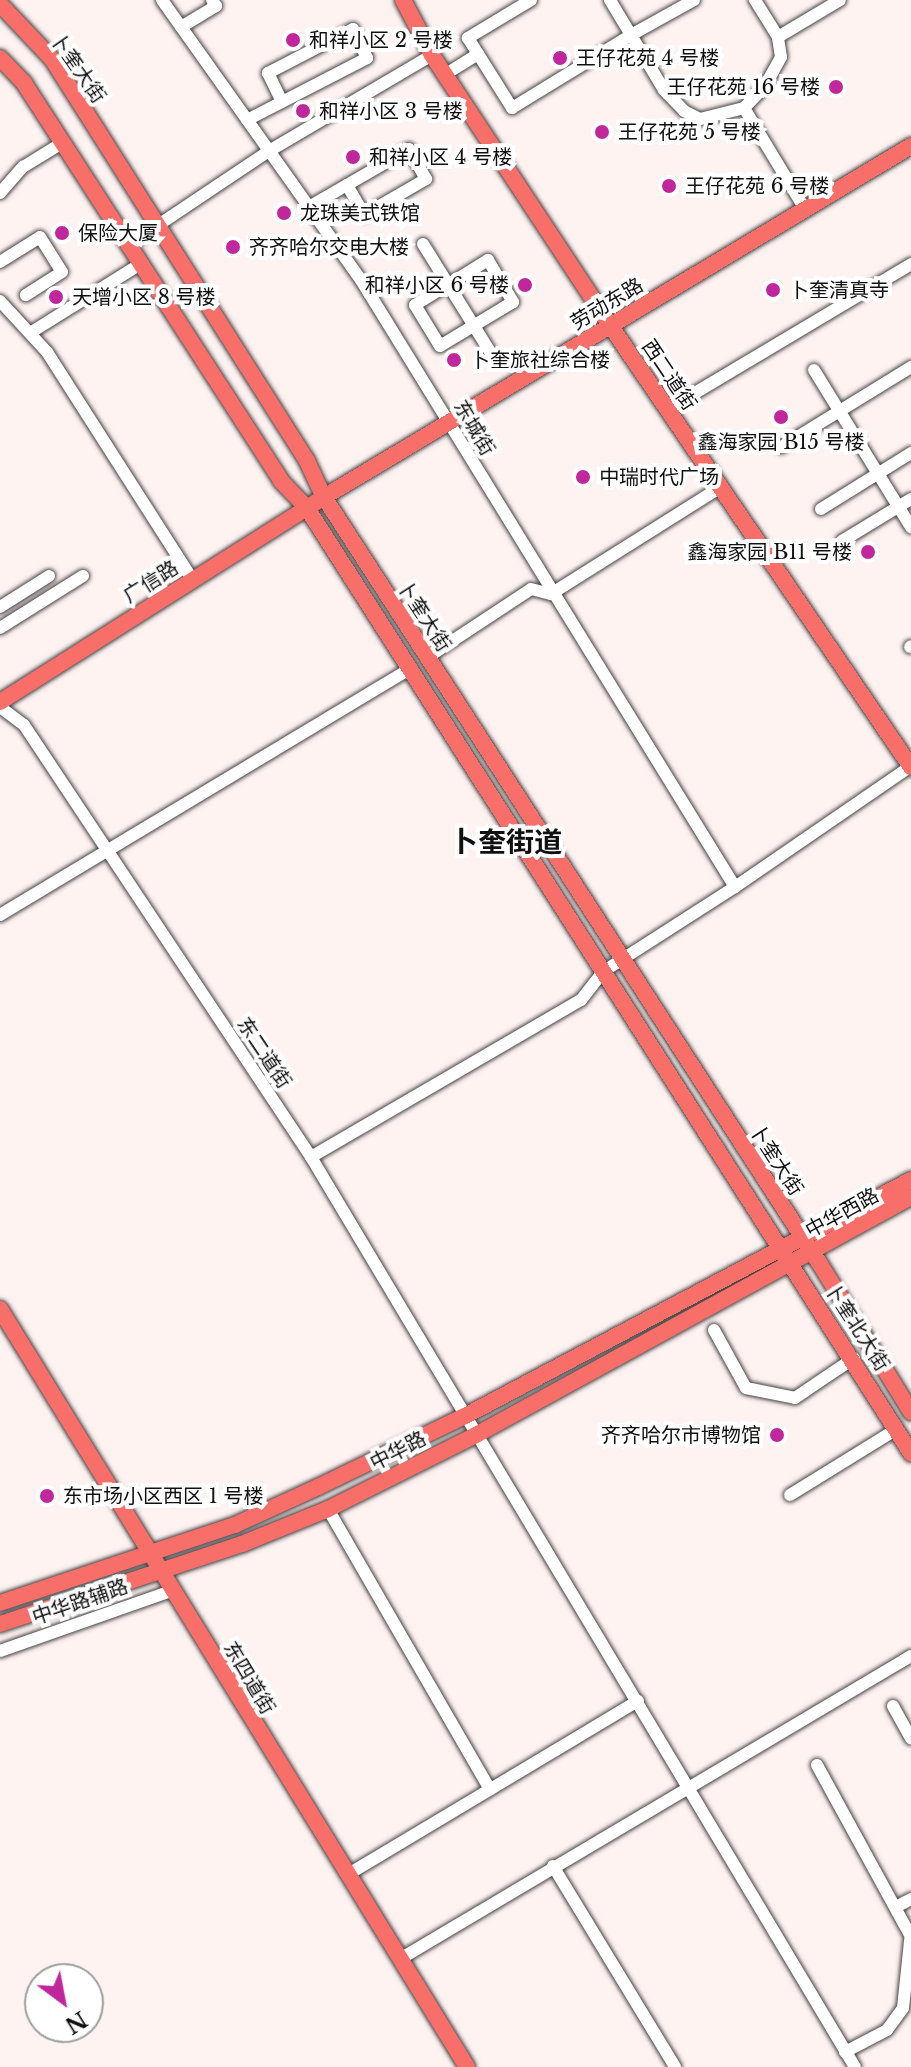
<!DOCTYPE html>
<html>
<head>
<meta charset="utf-8">
<style>
	body { margin:0 }
	#map { position:relative; width:911px; height:2067px; overflow:hidden; background:#fff3f2; font-family:"Libre Baskerville","Noto Sans SC",serif }
	div>[style] { position:absolute }
	.roads { filter:drop-shadow(0 0 2px #434343) drop-shadow(0 0 2px #434343) }
	.minor>* { height:12px; margin:-6px; padding:0 6px; transform-origin:6px; border-radius:6px; background:#fff }
	.major>* { height:16px; margin:-8px; padding:0 8px; transform-origin:8px; border-radius:8px; background:#f86e69 }
	.dots>* { width:22px; height:22px; translate:-50% -50%; box-sizing:border-box; border:4px solid #fff; border-radius:50% }
	span { translate:-50% -50%; white-space:nowrap; text-align:center; line-height:1.15; -webkit-text-stroke:8px #fff; paint-order:stroke }
	.poi-label { font-size:20px; color:#101010 }
	.left { translate:0 -50%; text-align:left }
	.right { translate:-100% -50%; text-align:right }
	.street-label { font-size:20px; color:#101010 }
	.district-label { font-size:28px; color:#101010; font-weight:700 }
	.north { position:absolute; left:24px; top:1963px; width:80px; height:80px; box-sizing:border-box; background:#fff; border:2px solid #9f9f9f; border-radius:50%; rotate:148deg; font-size:22px; font-weight:700; line-height:32px; text-align:center; color:#101010 }
	.north::after { content:''; display:block; margin:auto; width:28px; height:36px; background:#c1279d; clip-path:polygon(50% 0,100% 100%,50% 72%,0 100%) }
</style>
</head>
<body>
<div id="map">
	<div class="roads">
		<div class="minor">
			<div style="left:162px;top:0;width:344px;rotate:54.6deg"></div>
			<div style="left:361px;top:280px;width:713px;rotate:58.36deg"></div>
			<div style="left:531px;top:0;width:74px;rotate:148.9deg"></div>
			<div style="left:468px;top:38px;width:83px;rotate:57.8deg"></div>
			<div style="left:512px;top:108px;width:140px;rotate:-31.5deg"></div>
			<div style="left:631px;top:35px;width:41px;rotate:-121deg"></div>
			<div style="left:694px;top:0;width:72px;rotate:150.9deg"></div>
			<div style="left:631px;top:35px;width:64px;rotate:59deg"></div>
			<div style="left:664px;top:90px;width:29px;rotate:46deg"></div>
			<div style="left:684px;top:111px;width:18px;rotate:27deg"></div>
			<div style="left:700px;top:119px;width:45px;rotate:-14deg"></div>
			<div style="left:744px;top:108px;width:30px;rotate:-46deg"></div>
			<div style="left:765px;top:86px;width:33px;rotate:-61deg"></div>
			<div style="left:781px;top:57px;width:20px;rotate:-99deg"></div>
			<div style="left:778px;top:37px;width:44px;rotate:-121.9deg"></div>
			<div style="left:181px;top:27px;width:41px;rotate:-31deg"></div>
			<div style="left:216px;top:6px;width:7px;rotate:-124deg"></div>
			<div style="left:778px;top:37px;width:72px;rotate:-30.8deg"></div>
			<div style="left:446px;top:74px;width:38px;rotate:-32deg"></div>
			<div style="left:744px;top:108px;width:118px;rotate:58.9deg"></div>
			<div style="left:247px;top:120px;width:135px;rotate:-27.3deg"></div>
			<div style="left:367px;top:58px;width:32px;rotate:-116deg"></div>
			<div style="left:353px;top:29px;width:96px;rotate:152.6deg"></div>
			<div style="left:268px;top:73px;width:32px;rotate:64deg"></div>
			<div style="left:0;top:193px;width:35px;rotate:-49deg"></div>
			<div style="left:23px;top:167px;width:46px;rotate:-31.6deg"></div>
			<div style="left:309px;top:207px;width:44px;rotate:-30.1deg"></div>
			<div style="left:347px;top:185px;width:34px;rotate:60deg"></div>
			<div style="left:364px;top:215px;width:72px;rotate:-30.1deg"></div>
			<div style="left:426px;top:179px;width:34px;rotate:-120deg"></div>
			<div style="left:409px;top:149px;width:72px;rotate:149.9deg"></div>
			<div style="left:423px;top:244px;width:134px;rotate:58.1deg"></div>
			<div style="left:127px;top:246px;width:171px;rotate:-33.8deg"></div>
			<div style="left:269px;top:151px;width:189px;rotate:-30.5deg"></div>
			<div style="left:488px;top:260px;width:49px;rotate:59.2deg"></div>
			<div style="left:513px;top:302px;width:85px;rotate:148.9deg"></div>
			<div style="left:440px;top:346px;width:48px;rotate:-121.4deg"></div>
			<div style="left:415px;top:305px;width:86px;rotate:-31.7deg"></div>
			<div style="left:0;top:262px;width:47px;rotate:-32deg"></div>
			<div style="left:40px;top:237px;width:41px;rotate:57.8deg"></div>
			<div style="left:62px;top:272px;width:43px;rotate:147.4deg"></div>
			<div style="left:0;top:301px;width:69px;rotate:47.3deg"></div>
			<div style="left:47px;top:352px;width:271px;rotate:57.4deg"></div>
			<div style="left:30px;top:333px;width:128px;rotate:-32deg"></div>
			<div style="left:814px;top:370px;width:185px;rotate:58.3deg"></div>
			<div style="left:668px;top:409px;width:283px;rotate:-30.8deg"></div>
			<div style="left:781px;top:447px;width:153px;rotate:-31.6deg"></div>
			<div style="left:821px;top:509px;width:106px;rotate:-31.9deg"></div>
			<div style="left:842px;top:541px;width:81px;rotate:-31.3deg"></div>
			<div style="left:0;top:607px;width:58px;rotate:-32.3deg"></div>
			<div style="left:0;top:628px;width:98px;rotate:-32.1deg"></div>
			<div style="left:910px;top:647px;width:1px;rotate:-45deg"></div>
			<div style="left:428px;top:657px;width:123px;rotate:-33.4deg"></div>
			<div style="left:531px;top:589px;width:21px;rotate:14deg"></div>
			<div style="left:551px;top:594px;width:201px;rotate:-32.2deg"></div>
			<div style="left:0;top:707px;width:30px;rotate:37deg"></div>
			<div style="left:24px;top:725px;width:519px;rotate:56.4deg"></div>
			<div style="left:311px;top:1157px;width:1060px;rotate:59.13deg"></div>
			<div style="left:0;top:915px;width:480px;rotate:-31deg"></div>
			<div style="left:311px;top:1157px;width:312px;rotate:-30.2deg"></div>
			<div style="left:581px;top:1000px;width:37px;rotate:-52deg"></div>
			<div style="left:604px;top:971px;width:156px;rotate:-32.7deg"></div>
			<div style="left:735px;top:887px;width:214px;rotate:-34.5deg"></div>
			<div style="left:714px;top:1330px;width:66px;rotate:61.1deg"></div>
			<div style="left:746px;top:1388px;width:50px;rotate:11.5deg"></div>
			<div style="left:795px;top:1398px;width:71px;rotate:-34.1deg"></div>
			<div style="left:790px;top:1495px;width:126px;rotate:-31.7deg"></div>
			<div style="left:328px;top:1509px;width:324px;rotate:60deg"></div>
			<div style="left:0;top:1651px;width:184px;rotate:-19.3deg"></div>
			<div style="left:893px;top:1706px;width:37px;rotate:61deg"></div>
			<div style="left:817px;top:1765px;width:192px;rotate:61.3deg"></div>
			<div style="left:553px;top:1866px;width:235px;rotate:58.7deg"></div>
			<div style="left:347px;top:1875px;width:339px;rotate:-30.9deg"></div>
			<div style="left:896px;top:1907px;width:17px;rotate:-28deg"></div>
			<div style="left:400px;top:1959px;width:594px;rotate:-30.67deg"></div>
			<div style="left:845px;top:2052px;width:47px;rotate:-27.6deg"></div>
			<div style="left:887px;top:2030px;width:27px;rotate:-54deg"></div>
			<div style="left:903px;top:2008px;width:76px;rotate:-84deg"></div>
		</div>
		<div class="major">
			<div style="left:403px;top:0;width:62px;rotate:62.2deg"></div>
			<div style="left:432px;top:55px;width:323px;rotate:56.6deg"></div>
			<div style="left:610px;top:325px;width:535px;rotate:55.75deg"></div>
			<div style="left:0;top:4px;width:76px;rotate:46.6deg"></div>
			<div style="left:52px;top:59px;width:476px;rotate:57.6deg"></div>
			<div style="left:307px;top:461px;width:40px;rotate:65deg"></div>
			<div style="left:324px;top:497px;width:913px;rotate:57.11deg"></div>
			<div style="left:820px;top:1264px;width:174px;rotate:58.4deg"></div>
			<div style="left:0;top:58px;width:35px;rotate:46deg"></div>
			<div style="left:24px;top:83px;width:474px;rotate:57.1deg"></div>
			<div style="left:281px;top:481px;width:37px;rotate:46deg"></div>
			<div style="left:307px;top:508px;width:1122px;rotate:57.42deg"></div>
			<div style="left:0;top:702px;width:383px;rotate:-32.3deg"></div>
			<div style="left:324px;top:497px;width:684px;rotate:-30.88deg"></div>
			<div style="left:0;top:1309px;width:890px;rotate:58.36deg"></div>
			<div style="left:0;top:1603px;width:248px;rotate:-18.4deg"></div>
			<div style="left:235px;top:1525px;width:91px;rotate:-24.6deg"></div>
			<div style="left:318px;top:1487px;width:163px;rotate:-25.8deg"></div>
			<div style="left:465px;top:1416px;width:505px;rotate:-27.89deg"></div>
			<div style="left:0;top:1624px;width:255px;rotate:-18.3deg"></div>
			<div style="left:242px;top:1544px;width:93px;rotate:-22.1deg"></div>
			<div style="left:328px;top:1509px;width:165px;rotate:-26.6deg"></div>
			<div style="left:476px;top:1435px;width:496px;rotate:-28.7deg"></div>
		</div>
	</div>
	<div class="dots">
		<div style="left:293px;top:40px;background:#c1279d"></div>
		<div style="left:560px;top:58px;background:#c1279d"></div>
		<div style="left:836px;top:87px;background:#c1279d"></div>
		<div style="left:303px;top:111px;background:#c1279d"></div>
		<div style="left:602px;top:132px;background:#c1279d"></div>
		<div style="left:353px;top:157px;background:#c1279d"></div>
		<div style="left:669px;top:186px;background:#c1279d"></div>
		<div style="left:284px;top:213px;background:#c1279d"></div>
		<div style="left:62px;top:233px;background:#c1279d"></div>
		<div style="left:233px;top:247px;background:#c1279d"></div>
		<div style="left:525px;top:285px;background:#c1279d"></div>
		<div style="left:773px;top:290px;background:#c1279d"></div>
		<div style="left:56px;top:297px;background:#c1279d"></div>
		<div style="left:454px;top:360px;background:#c1279d"></div>
		<div style="left:781px;top:417px;background:#c1279d"></div>
		<div style="left:583px;top:477px;background:#c1279d"></div>
		<div style="left:868px;top:552px;background:#c1279d"></div>
		<div style="left:777px;top:1435px;background:#c1279d"></div>
		<div style="left:47px;top:1496px;background:#c1279d"></div>
	</div>
	<div class="poi-label">
		<span class="left" style="left:309px;top:40px">和祥小区 2 号楼</span>
		<span class="left" style="left:576px;top:58px">王仔花苑 4 号楼</span>
		<span class="right" style="left:820px;top:87px">王仔花苑 16 号楼</span>
		<span class="left" style="left:319px;top:111px">和祥小区 3 号楼</span>
		<span class="left" style="left:618px;top:132px">王仔花苑 5 号楼</span>
		<span class="left" style="left:369px;top:157px">和祥小区 4 号楼</span>
		<span class="left" style="left:685px;top:186px">王仔花苑 6 号楼</span>
		<span class="left" style="left:300px;top:213px">龙珠美式铁馆</span>
		<span class="left" style="left:78px;top:233px">保险大厦</span>
		<span class="left" style="left:249px;top:247px">齐齐哈尔交电大楼</span>
		<span class="right" style="left:509px;top:285px">和祥小区 6 号楼</span>
		<span class="left" style="left:789px;top:290px">卜奎清真寺</span>
		<span class="left" style="left:72px;top:297px">天增小区 8 号楼</span>
		<span class="left" style="left:470px;top:360px">卜奎旅社综合楼</span>
		<span style="left:781px;top:442px">鑫海家园 B15 号楼</span>
		<span class="left" style="left:599px;top:477px">中瑞时代广场</span>
		<span class="right" style="left:852px;top:552px">鑫海家园 B11 号楼</span>
		<span class="right" style="left:761px;top:1435px">齐齐哈尔市博物馆</span>
		<span class="left" style="left:63px;top:1496px">东市场小区西区 1 号楼</span>
	</div>
	<div class="street-label">
		<span style="left:78px;top:68px;rotate:55deg">卜奎大街</span>
		<span style="left:607px;top:304px;rotate:-31deg">劳动东路</span>
		<span style="left:669px;top:375px;rotate:56deg">西二道街</span>
		<span style="left:474px;top:428px;rotate:59deg">东城街</span>
		<span style="left:151px;top:582px;rotate:-32deg">广信路</span>
		<span style="left:424px;top:616px;rotate:57deg">卜奎大街</span>
		<span style="left:264px;top:1053px;rotate:56deg">东二道街</span>
		<span style="left:776px;top:1160px;rotate:57deg">卜奎大街</span>
		<span style="left:842px;top:1213px;rotate:-29deg">中华西路</span>
		<span style="left:857px;top:1327px;rotate:57deg">卜奎北大街</span>
		<span style="left:398px;top:1451px;rotate:-27deg">中华路</span>
		<span style="left:80px;top:1602px;rotate:-19deg">中华路辅路</span>
		<span style="left:249px;top:1678px;rotate:59deg">东四道街</span>
	</div>
	<div class="district-label">
		<span style="left:506px;top:843px">卜奎街道</span>
	</div>
	<div class="north">N</div>
</div>
</body>
</html>
